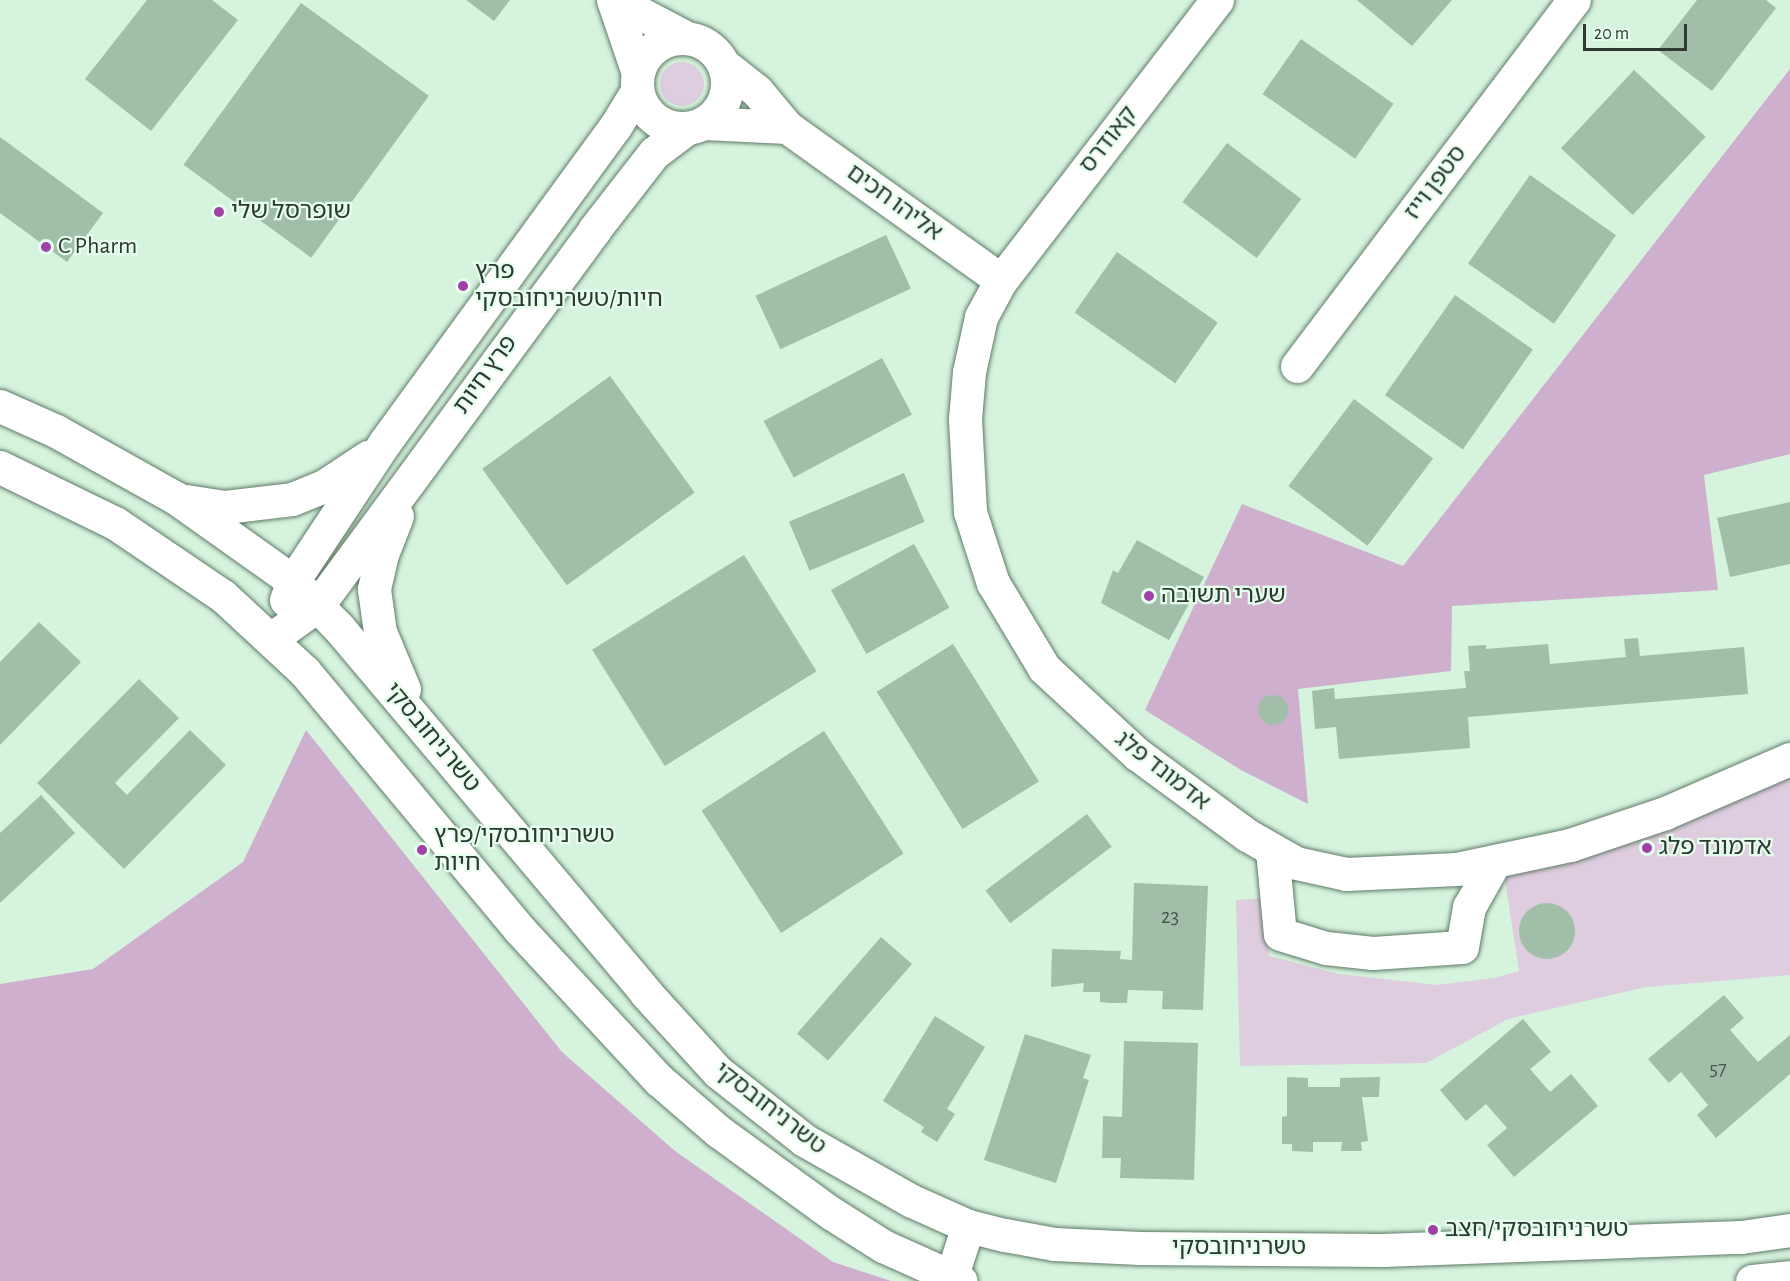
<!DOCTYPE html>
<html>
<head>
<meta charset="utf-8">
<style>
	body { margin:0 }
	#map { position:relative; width:1790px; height:1281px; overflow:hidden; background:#d5f3dd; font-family:"Alegreya Sans","Noto Sans Hebrew",sans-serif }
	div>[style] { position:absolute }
	.green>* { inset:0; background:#deccdf }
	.round { border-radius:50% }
	.forest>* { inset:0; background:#ceb0ce }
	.building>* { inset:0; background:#a1bea9; transform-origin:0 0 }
	.roads { filter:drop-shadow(0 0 2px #607b68) drop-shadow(0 0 2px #607b68) }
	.minor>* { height:33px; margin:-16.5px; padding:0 16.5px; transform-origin:16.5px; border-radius:16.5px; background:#fff }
	.minor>.ring { margin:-16.5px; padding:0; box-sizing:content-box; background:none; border:33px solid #fff; border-radius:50% }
	.dots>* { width:16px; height:16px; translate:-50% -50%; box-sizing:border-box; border:3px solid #e6feed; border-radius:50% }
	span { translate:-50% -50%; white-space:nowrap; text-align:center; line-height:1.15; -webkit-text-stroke:4.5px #e6feed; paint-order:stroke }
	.number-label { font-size:21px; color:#4b5a4f }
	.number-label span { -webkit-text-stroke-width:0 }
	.street-label { font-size:24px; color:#2e3931 }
	.poi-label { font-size:24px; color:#2e3931 }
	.left { translate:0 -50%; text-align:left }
	.scale { position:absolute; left:1583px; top:24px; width:104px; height:27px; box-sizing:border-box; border:3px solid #2e3931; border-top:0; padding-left:8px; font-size:18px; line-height:21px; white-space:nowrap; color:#2e3931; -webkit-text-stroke:4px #e6feed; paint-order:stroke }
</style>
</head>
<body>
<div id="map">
	<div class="green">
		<div class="round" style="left:660px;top:62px;width:44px;height:44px"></div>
		<div style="clip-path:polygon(1790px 775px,1790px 975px,1646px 987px,1508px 1019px,1426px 1063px,1240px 1066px,1236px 900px,1271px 898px,1269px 956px,1339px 974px,1437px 985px,1495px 978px,1519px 971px,1504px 874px)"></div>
	</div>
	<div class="forest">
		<div style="clip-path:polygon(1790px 69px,1790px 454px,1704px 475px,1718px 590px,1452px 606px,1451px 671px,1298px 689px,1308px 804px,1241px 770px,1145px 710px,1242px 504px,1403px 566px)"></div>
		<div style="clip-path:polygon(306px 730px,562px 1052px,675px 1151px,833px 1262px,891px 1281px,0 1281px,0 984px,93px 969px,243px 862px)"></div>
	</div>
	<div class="building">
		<div style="clip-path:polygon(147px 0,212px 0,238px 20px,151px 131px,85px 79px)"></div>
		<div style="clip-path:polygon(466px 0,510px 0,494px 21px)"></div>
		<div style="clip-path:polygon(1357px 0,1452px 0,1412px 46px)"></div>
		<div style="clip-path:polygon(1697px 0,1766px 0,1776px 8px,1712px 91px,1658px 50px)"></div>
		<div style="left:301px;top:3px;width:158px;height:200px;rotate:36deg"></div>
		<div style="left:1301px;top:39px;width:113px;height:67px;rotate:35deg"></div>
		<div style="left:1634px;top:70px;width:98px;height:107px;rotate:43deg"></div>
		<div style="clip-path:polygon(0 137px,103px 213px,67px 262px,0 213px)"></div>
		<div style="left:1227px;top:143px;width:93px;height:74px;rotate:37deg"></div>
		<div style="left:1530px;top:175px;width:105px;height:108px;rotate:35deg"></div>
		<div style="left:886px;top:235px;width:59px;height:144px;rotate:65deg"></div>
		<div style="left:1117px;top:252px;width:123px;height:74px;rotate:35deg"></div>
		<div style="left:1455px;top:295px;width:95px;height:122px;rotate:35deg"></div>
		<div style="left:882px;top:358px;width:64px;height:134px;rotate:62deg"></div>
		<div style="left:610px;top:376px;width:144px;height:158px;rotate:54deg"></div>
		<div style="left:1354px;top:399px;width:99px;height:109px;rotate:37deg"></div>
		<div style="left:904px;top:473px;width:53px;height:125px;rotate:67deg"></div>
		<div style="clip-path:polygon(1790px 502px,1790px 564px,1730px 577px,1717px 518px)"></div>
		<div style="clip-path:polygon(1137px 540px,1204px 577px,1169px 640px,1101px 603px,1113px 570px,1118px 573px)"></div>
		<div style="left:914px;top:544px;width:73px;height:95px;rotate:61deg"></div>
		<div style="left:744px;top:555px;width:137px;height:179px;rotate:58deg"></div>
		<div style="clip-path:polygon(39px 622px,81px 662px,0 745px,0 662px)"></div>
		<div style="clip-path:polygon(1638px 638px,1640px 656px,1744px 647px,1748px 694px,1468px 717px,1470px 748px,1339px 759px,1336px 727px,1315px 729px,1312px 691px,1334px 688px,1335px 699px,1466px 688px,1464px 671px,1470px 671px,1468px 646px,1486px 645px,1486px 649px,1548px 644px,1550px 664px,1626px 657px,1624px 639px)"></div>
		<div style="left:953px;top:644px;width:162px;height:90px;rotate:58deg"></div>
		<div style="clip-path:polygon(139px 679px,179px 718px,115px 783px,127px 795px,190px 730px,226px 765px,124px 869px,37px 783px)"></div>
		<div class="round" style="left:1258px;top:695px;width:30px;height:30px"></div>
		<div style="left:824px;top:731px;width:146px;height:146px;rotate:57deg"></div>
		<div style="clip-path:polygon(41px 795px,75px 833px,0 903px,0 833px)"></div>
		<div style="left:1087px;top:814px;width:41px;height:127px;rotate:53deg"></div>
		<div style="clip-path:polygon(1134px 883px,1208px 886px,1203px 1010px,1162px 1009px,1163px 991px,1128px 990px,1127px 1003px,1110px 1003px,1100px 1002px,1100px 992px,1083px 992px,1084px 983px,1051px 987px,1052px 949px,1121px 951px,1120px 959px,1132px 960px)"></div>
		<div class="round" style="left:1519px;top:903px;width:56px;height:56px"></div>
		<div style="left:881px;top:937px;width:41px;height:128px;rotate:41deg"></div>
		<div style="clip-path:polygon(1724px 995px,1744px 1018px,1730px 1030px,1758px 1062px,1790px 1035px,1790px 1074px,1716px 1138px,1697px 1115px,1708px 1105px,1681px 1072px,1669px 1083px,1648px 1059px)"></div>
		<div style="clip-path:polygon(935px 1016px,985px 1047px,947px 1109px,955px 1114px,937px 1142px,921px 1132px,924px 1127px,883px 1101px)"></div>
		<div style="clip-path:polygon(1523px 1019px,1551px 1052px,1530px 1069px,1550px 1092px,1571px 1074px,1598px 1106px,1514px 1177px,1487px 1145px,1507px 1128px,1486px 1104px,1466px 1121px,1440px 1090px)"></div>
		<div style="clip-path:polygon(1025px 1034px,1091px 1055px,1083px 1078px,1089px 1080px,1056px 1183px,984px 1160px)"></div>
		<div style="clip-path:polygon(1124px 1041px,1198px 1043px,1194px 1180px,1120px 1178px,1121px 1158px,1102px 1158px,1103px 1116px,1122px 1117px)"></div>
		<div style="clip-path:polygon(1287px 1077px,1308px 1078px,1308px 1087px,1340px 1087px,1340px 1078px,1380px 1077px,1379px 1097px,1362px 1097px,1368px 1141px,1361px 1142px,1362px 1151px,1341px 1151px,1342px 1142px,1313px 1142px,1313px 1152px,1292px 1151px,1292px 1144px,1282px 1144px,1282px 1117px,1287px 1116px)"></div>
	</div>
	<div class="roads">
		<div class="minor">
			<div style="left:613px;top:0;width:77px;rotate:71.1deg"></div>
			<div style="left:615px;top:0;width:81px;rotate:27.8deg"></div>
			<div style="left:1217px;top:0;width:354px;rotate:127.6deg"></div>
			<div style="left:1001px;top:280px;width:42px;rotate:118.4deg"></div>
			<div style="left:981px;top:317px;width:56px;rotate:102.3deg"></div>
			<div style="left:969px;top:372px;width:47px;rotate:94.9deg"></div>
			<div style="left:965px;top:419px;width:93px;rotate:86.9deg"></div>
			<div style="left:970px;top:512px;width:75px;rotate:72.1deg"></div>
			<div style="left:993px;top:583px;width:99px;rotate:59deg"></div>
			<div style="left:1044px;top:668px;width:127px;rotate:42.8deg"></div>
			<div style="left:1137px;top:754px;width:137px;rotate:36.4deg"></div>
			<div style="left:1247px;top:835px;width:56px;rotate:29.7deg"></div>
			<div style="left:1296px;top:863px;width:51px;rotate:12.4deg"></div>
			<div style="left:1346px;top:874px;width:111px;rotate:-2.6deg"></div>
			<div style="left:1457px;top:869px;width:116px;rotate:-12deg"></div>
			<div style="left:1570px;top:845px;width:100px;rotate:-18.6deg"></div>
			<div style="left:1665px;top:813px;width:136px;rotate:-23.4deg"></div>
			<div class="ring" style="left:637px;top:38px;width:57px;height:57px"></div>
			<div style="left:724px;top:65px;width:42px;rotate:38.2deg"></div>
			<div style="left:757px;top:91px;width:47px;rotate:50.2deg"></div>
			<div style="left:787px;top:127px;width:263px;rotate:35.6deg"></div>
			<div style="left:704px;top:123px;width:83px;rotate:2.8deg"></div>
			<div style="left:1297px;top:366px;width:459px;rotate:-52.9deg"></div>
			<div style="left:0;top:406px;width:61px;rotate:24.1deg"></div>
			<div style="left:56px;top:431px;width:137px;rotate:29.2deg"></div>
			<div style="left:176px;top:498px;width:143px;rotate:35.4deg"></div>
			<div style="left:293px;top:581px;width:66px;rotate:45.6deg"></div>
			<div style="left:339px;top:628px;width:476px;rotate:49.9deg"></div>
			<div style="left:645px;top:992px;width:108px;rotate:47.6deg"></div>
			<div style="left:718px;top:1072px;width:110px;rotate:38.3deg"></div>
			<div style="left:804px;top:1140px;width:124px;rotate:29.5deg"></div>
			<div style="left:912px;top:1201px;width:61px;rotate:24.1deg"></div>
			<div style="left:968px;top:1226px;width:38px;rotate:14deg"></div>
			<div style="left:1005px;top:1235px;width:50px;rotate:10.4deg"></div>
			<div style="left:1054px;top:1244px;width:86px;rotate:2.7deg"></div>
			<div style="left:1140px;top:1248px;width:243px;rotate:0.5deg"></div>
			<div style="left:1383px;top:1250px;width:358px;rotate:-2.1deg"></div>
			<div style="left:1741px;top:1237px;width:49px;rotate:-8.1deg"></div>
			<div style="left:0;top:467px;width:128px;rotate:26deg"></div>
			<div style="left:115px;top:523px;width:130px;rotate:34.1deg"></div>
			<div style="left:223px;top:596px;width:112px;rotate:42.8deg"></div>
			<div style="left:305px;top:672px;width:334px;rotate:50.2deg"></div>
			<div style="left:519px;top:929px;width:206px;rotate:47.2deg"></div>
			<div style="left:659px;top:1080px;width:78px;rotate:40.8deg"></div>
			<div style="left:718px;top:1131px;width:140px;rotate:36deg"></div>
			<div style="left:831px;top:1213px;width:62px;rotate:32.4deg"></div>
			<div style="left:883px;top:1246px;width:85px;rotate:24.2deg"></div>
			<div style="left:186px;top:501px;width:39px;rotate:9deg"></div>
			<div style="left:225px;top:507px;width:67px;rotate:-6.8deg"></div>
			<div style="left:292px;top:499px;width:35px;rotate:-22deg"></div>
			<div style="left:324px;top:486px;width:53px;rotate:-33.4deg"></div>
			<div style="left:397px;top:516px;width:41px;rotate:111.5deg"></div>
			<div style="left:382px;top:554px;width:36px;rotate:103deg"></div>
			<div style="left:374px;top:589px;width:43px;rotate:82.1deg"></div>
			<div style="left:380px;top:632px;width:62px;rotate:67.2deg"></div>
			<div style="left:286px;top:600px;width:20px;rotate:-70deg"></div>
			<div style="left:293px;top:581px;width:167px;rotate:-56.5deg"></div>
			<div style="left:385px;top:442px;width:390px;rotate:-53.9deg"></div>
			<div style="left:615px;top:127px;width:42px;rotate:-58.6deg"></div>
			<div style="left:271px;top:639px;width:58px;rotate:-35.9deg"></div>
			<div style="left:318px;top:605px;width:466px;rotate:-53.6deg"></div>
			<div style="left:594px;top:230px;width:98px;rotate:-52.1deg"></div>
			<div style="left:654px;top:153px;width:41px;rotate:-37.1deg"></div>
			<div style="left:1272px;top:850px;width:84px;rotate:84.6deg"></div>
			<div style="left:1280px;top:934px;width:48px;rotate:16.9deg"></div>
			<div style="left:1326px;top:948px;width:47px;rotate:6.1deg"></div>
			<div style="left:1373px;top:953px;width:89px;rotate:-3.9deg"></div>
			<div style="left:1462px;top:947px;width:41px;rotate:-80.1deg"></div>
			<div style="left:1469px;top:907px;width:53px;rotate:-60.5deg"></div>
			<div style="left:950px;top:1281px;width:58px;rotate:-71.9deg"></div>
			<div style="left:1752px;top:1281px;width:38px;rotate:-6deg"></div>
		</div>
	</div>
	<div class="dots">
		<div style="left:219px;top:212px;background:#a140a7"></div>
		<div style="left:46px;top:247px;background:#a140a7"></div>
		<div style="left:463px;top:286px;background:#a140a7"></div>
		<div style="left:1149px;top:596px;background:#a140a7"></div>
		<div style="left:1647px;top:848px;background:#a140a7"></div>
		<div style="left:422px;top:850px;background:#a140a7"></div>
		<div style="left:1433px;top:1230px;background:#a140a7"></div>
	</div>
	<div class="number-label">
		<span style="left:1170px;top:917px">23</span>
		<span style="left:1718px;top:1069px">57</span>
	</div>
	<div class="street-label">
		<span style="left:1109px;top:140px;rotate:-52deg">קאודרס</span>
		<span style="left:1436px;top:183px;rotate:-53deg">סטפן וייז</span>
		<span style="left:894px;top:203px;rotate:36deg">אליהו חכים</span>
		<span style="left:486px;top:375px;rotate:-54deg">פרץ חיות</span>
		<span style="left:432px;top:738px;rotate:50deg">טשרניחובסקי</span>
		<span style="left:1162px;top:771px;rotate:38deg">אדמונד פלג</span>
		<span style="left:770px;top:1109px;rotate:38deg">טשרניחובסקי</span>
		<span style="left:1239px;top:1248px">טשרניחובסקי</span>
	</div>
	<div class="poi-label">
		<span class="left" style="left:231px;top:212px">שופרסל שלי</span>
		<span class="left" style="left:58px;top:247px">C Pharm</span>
		<span class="left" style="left:475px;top:286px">פרץ<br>חיות/טשרניחובסקי</span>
		<span class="left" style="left:1161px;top:596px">שערי תשובה</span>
		<span class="left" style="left:434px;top:850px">טשרניחובסקי/פרץ<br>חיות</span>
		<span class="left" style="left:1659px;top:848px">אדמונד פלג</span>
		<span class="left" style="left:1445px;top:1230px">טשרניחובסקי/חצב</span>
	</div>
	<div class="scale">20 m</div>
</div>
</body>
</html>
